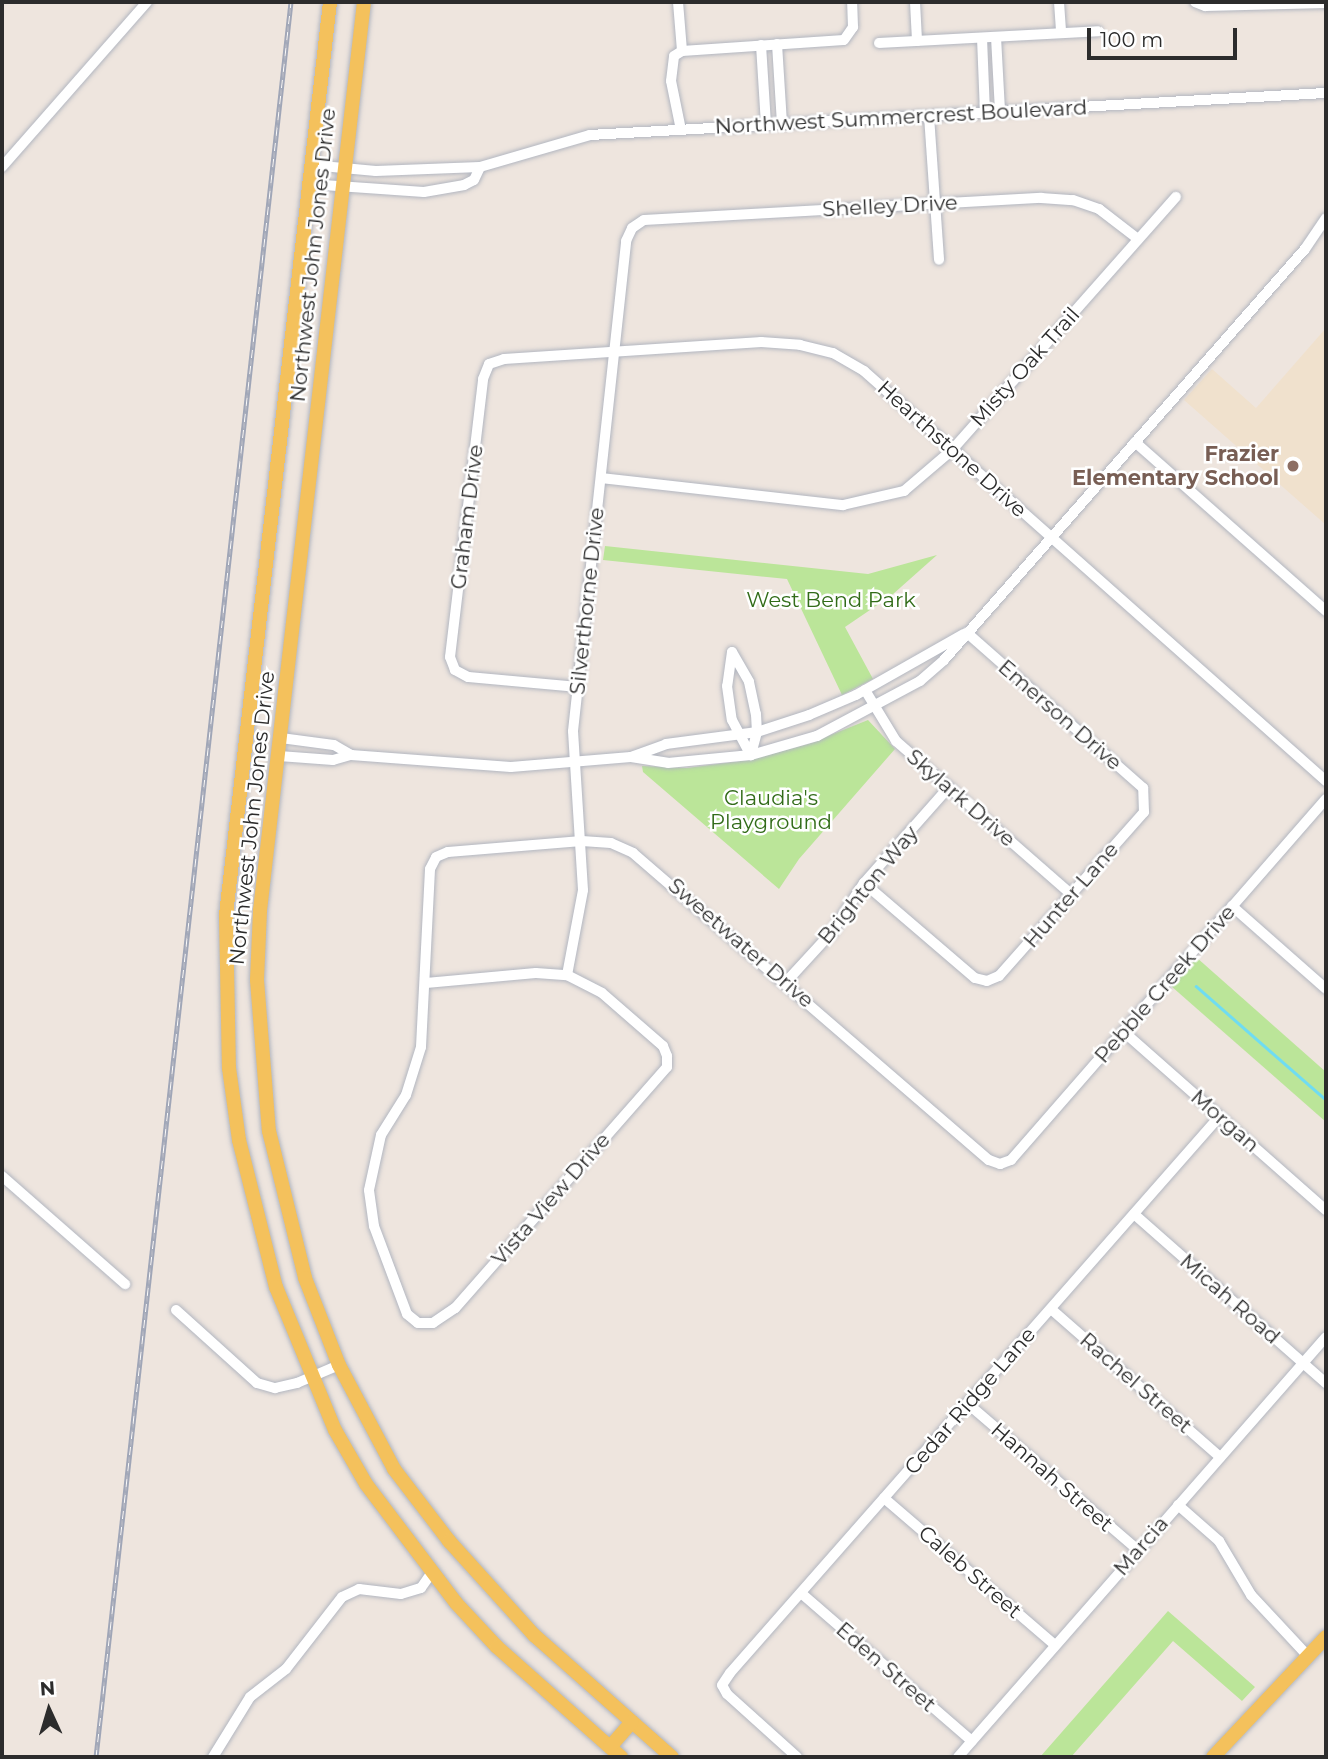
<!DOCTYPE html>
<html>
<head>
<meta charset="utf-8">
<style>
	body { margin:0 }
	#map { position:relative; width:1328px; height:1759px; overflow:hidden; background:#eee5de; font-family:Montserrat,sans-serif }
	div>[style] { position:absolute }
	.education>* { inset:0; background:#f0e1cd }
	.green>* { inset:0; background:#bbe599 }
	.stream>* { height:2.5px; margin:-1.25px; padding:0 1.25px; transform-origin:1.25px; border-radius:1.25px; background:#6fdcf2 }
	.roads { filter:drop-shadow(0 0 2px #b2b6c0) drop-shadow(0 0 2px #b2b6c0) }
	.minor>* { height:10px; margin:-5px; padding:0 5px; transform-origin:5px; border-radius:5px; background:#fff }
	.major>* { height:14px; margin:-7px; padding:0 7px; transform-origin:7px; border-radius:7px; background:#f4c15c }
	.rail>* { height:5px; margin-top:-2.5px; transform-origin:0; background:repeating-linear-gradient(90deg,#fff 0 8px,#a0a6b7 0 16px); box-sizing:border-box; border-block:2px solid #a0a6b7 }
	.dots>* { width:19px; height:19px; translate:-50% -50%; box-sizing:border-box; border:4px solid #fff; border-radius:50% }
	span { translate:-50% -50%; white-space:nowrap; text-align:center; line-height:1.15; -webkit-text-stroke:5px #fff; paint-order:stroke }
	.street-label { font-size:21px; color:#2c2c2c }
	.education-label { font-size:21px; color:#785e54; font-weight:700 }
	.right { translate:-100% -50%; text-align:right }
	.park-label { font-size:21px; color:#326c19 }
	.frame { position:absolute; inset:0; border:4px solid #2c2c2c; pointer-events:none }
	.north { position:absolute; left:14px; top:1675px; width:70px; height:70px; -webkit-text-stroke:5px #fff; paint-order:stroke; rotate:356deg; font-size:19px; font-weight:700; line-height:28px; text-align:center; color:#2c2c2c }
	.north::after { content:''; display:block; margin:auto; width:24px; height:32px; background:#2c2c2c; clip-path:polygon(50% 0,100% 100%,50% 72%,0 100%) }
	.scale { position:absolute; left:1087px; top:28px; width:150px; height:32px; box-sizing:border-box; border:4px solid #2c2c2c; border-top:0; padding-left:9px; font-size:21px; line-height:24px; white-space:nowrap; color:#2c2c2c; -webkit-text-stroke:5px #fff; paint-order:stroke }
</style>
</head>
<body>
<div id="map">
	<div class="education">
		<div style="clip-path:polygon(1326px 328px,1326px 525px,1184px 400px,1212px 369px,1256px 408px)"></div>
	</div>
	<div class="green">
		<div style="clip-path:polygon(605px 546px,868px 574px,937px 555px,892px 595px,845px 627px,873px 679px,842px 695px,787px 579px,603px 560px)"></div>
		<div style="clip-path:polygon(868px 720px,895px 749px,799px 859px,779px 889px,643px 772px,642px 766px,687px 768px,748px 760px,808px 744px)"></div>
		<div style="clip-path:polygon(1196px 957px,1326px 1072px,1326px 1122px,1171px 986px)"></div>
		<div style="clip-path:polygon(1168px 1611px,1255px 1687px,1242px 1701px,1173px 1641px,1071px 1757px,1040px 1757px)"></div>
	</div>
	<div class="stream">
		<div style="left:1196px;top:986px;width:173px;rotate:41.2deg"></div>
	</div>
	<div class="roads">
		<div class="minor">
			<div style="left:678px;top:2px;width:49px;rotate:85.3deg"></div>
			<div style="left:682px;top:51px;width:162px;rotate:-3.9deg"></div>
			<div style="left:844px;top:40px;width:16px;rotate:-55deg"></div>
			<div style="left:853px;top:27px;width:25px;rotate:-92deg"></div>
			<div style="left:915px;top:2px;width:39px;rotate:87deg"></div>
			<div style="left:1059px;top:2px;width:31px;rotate:86deg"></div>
			<div style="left:1195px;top:2px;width:11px;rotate:22deg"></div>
			<div style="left:1205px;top:6px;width:121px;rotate:-1.4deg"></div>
			<div style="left:996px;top:37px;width:74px;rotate:86.9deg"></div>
			<div style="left:982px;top:38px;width:74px;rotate:87.7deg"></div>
			<div style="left:879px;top:43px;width:219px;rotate:-3.1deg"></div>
			<div style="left:777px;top:44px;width:80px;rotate:86.4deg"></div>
			<div style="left:761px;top:45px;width:80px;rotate:86.4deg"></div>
			<div style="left:929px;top:116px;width:144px;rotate:86deg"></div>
			<div style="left:681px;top:130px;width:50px;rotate:-101.5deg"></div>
			<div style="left:671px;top:81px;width:25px;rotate:-83deg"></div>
			<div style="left:674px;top:56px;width:9px;rotate:-32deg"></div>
			<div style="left:311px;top:165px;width:65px;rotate:5.3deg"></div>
			<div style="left:376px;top:171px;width:104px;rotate:-2.2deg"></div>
			<div style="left:480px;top:167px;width:115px;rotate:-16.2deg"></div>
			<div style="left:590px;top:135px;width:737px;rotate:-3.27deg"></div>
			<div style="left:2px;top:167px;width:220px;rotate:-48.7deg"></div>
			<div style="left:309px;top:184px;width:115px;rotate:4deg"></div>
			<div style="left:424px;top:192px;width:41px;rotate:-9.9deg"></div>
			<div style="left:464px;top:185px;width:11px;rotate:-27deg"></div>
			<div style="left:474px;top:180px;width:14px;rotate:-65deg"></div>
			<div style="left:1135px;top:442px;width:255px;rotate:41.5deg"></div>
			<div style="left:601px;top:478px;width:244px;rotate:6.4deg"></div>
			<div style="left:843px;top:505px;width:63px;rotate:-12.9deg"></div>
			<div style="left:904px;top:491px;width:63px;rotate:-40.5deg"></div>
			<div style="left:952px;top:450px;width:338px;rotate:-48.5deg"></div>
			<div style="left:732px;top:652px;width:34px;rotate:60deg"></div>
			<div style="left:749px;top:682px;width:33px;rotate:78deg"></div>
			<div style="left:756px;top:714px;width:18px;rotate:87deg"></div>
			<div style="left:757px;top:732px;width:24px;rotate:105deg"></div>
			<div style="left:732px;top:652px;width:34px;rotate:98deg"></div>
			<div style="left:727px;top:686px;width:34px;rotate:82deg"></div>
			<div style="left:732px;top:720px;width:40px;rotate:62deg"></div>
			<div style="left:578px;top:687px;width:110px;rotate:-174.8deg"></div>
			<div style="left:468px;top:677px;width:15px;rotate:-152deg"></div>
			<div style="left:455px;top:670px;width:14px;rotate:-111deg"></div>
			<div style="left:450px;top:657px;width:280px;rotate:-83.2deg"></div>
			<div style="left:483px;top:379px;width:16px;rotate:-68deg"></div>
			<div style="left:489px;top:364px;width:16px;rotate:-18deg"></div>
			<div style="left:504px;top:359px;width:258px;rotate:-3.8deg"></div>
			<div style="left:761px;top:342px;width:39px;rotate:4deg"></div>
			<div style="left:800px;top:345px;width:34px;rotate:14deg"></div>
			<div style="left:833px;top:353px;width:36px;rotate:30deg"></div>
			<div style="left:864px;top:371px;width:618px;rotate:41.59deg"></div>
			<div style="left:865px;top:690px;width:60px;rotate:58.7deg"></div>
			<div style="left:896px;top:741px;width:232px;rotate:41.2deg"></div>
			<div style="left:281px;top:738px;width:53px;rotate:7.5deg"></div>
			<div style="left:334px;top:745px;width:20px;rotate:30deg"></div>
			<div style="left:279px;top:756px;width:54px;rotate:4.2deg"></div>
			<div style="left:333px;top:760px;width:19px;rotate:-16deg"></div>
			<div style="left:351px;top:755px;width:160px;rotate:4.3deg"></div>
			<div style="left:511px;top:767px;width:120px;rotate:-4.8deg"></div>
			<div style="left:631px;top:757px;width:37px;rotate:-20deg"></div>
			<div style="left:666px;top:744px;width:92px;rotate:-7.5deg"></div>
			<div style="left:757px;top:732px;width:55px;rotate:-18.1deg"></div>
			<div style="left:809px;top:715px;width:51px;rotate:-23.1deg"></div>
			<div style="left:856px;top:695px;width:124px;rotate:-29.5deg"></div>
			<div style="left:631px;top:757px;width:37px;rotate:9deg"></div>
			<div style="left:668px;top:763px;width:83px;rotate:-5.5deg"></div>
			<div style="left:751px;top:755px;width:69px;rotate:-16.1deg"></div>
			<div style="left:817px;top:736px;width:117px;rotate:-28.1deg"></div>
			<div style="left:920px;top:681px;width:32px;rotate:-41deg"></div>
			<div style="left:944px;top:660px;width:547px;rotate:-48.71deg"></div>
			<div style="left:1305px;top:249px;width:37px;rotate:-56deg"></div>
			<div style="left:864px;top:883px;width:146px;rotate:40.6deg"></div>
			<div style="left:975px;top:978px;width:12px;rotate:14deg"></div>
			<div style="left:987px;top:981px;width:13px;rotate:-23deg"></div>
			<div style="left:999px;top:976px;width:219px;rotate:-48.5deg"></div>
			<div style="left:1144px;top:812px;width:24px;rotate:-92deg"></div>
			<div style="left:1143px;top:788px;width:235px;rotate:-138.6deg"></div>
			<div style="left:1232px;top:906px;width:125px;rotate:41.4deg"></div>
			<div style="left:567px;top:975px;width:86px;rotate:-79.3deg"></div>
			<div style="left:583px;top:890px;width:159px;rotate:-93.6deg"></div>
			<div style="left:573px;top:731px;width:493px;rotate:-83.8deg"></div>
			<div style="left:626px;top:241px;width:14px;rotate:-65deg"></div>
			<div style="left:632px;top:228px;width:14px;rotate:-34deg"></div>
			<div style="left:644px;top:220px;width:398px;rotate:-3.2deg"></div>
			<div style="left:1041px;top:198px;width:32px;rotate:4deg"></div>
			<div style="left:1073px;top:200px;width:28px;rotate:19deg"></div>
			<div style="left:1099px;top:209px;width:49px;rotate:37.6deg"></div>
			<div style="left:786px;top:982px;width:68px;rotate:-47.4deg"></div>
			<div style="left:832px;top:932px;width:59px;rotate:-56.9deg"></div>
			<div style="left:864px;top:883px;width:128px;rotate:-48.5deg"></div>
			<div style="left:426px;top:983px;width:110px;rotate:-5.2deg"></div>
			<div style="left:536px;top:973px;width:31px;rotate:4deg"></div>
			<div style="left:567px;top:975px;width:39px;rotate:27deg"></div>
			<div style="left:602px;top:993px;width:81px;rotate:41deg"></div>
			<div style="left:663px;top:1046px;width:11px;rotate:68deg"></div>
			<div style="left:667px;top:1056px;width:11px;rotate:90deg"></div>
			<div style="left:667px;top:1067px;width:321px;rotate:131.3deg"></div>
			<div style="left:455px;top:1308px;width:27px;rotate:146deg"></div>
			<div style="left:433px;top:1323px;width:15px;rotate:180deg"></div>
			<div style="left:418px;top:1323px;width:14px;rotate:-141deg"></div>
			<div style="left:407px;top:1314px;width:94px;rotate:-110.6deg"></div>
			<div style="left:374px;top:1226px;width:36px;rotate:-98deg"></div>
			<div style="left:369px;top:1190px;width:56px;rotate:-77.7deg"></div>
			<div style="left:381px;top:1135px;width:47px;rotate:-58deg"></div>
			<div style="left:406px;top:1095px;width:50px;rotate:-72.6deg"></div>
			<div style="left:421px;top:1047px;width:178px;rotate:-87.1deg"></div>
			<div style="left:430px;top:869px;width:13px;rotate:-63deg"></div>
			<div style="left:436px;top:857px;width:13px;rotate:-23deg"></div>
			<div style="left:448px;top:852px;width:134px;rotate:-4.7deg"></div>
			<div style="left:582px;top:841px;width:29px;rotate:4deg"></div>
			<div style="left:611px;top:843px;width:24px;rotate:24deg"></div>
			<div style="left:633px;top:853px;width:470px;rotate:40.8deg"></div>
			<div style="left:989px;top:1160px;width:12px;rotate:20deg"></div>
			<div style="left:1000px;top:1164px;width:12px;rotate:-20deg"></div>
			<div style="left:1011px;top:1160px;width:479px;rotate:-48.9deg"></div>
			<div style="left:1124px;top:1032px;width:269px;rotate:41.4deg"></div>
			<div style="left:2px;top:1176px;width:164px;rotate:41.3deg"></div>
			<div style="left:1134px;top:1214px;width:256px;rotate:41.4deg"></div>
			<div style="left:1051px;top:1309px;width:225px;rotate:41.2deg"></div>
			<div style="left:176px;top:1310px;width:109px;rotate:42deg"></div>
			<div style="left:257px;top:1383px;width:19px;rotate:16deg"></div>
			<div style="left:275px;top:1388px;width:23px;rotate:-13deg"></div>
			<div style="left:297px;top:1383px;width:46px;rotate:-23.2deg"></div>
			<div style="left:967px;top:1403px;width:225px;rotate:40.7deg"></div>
			<div style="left:884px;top:1498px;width:225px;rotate:40.7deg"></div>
			<div style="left:1178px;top:1505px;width:55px;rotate:41.3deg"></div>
			<div style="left:1219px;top:1541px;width:63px;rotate:59.3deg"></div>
			<div style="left:1251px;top:1595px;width:81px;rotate:47deg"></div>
			<div style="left:801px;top:1593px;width:226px;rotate:40.9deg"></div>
			<div style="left:213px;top:1757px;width:70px;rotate:-58.3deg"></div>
			<div style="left:250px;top:1697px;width:46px;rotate:-37.9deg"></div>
			<div style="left:286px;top:1669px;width:91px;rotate:-52.1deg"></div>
			<div style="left:342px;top:1597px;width:19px;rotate:-25deg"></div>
			<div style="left:359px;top:1589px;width:42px;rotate:6.8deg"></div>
			<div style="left:401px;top:1594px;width:21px;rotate:-17deg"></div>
			<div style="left:421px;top:1588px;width:16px;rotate:-55deg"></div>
			<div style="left:797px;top:1757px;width:94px;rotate:-138deg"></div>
			<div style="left:727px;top:1694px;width:10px;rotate:-119deg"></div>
			<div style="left:722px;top:1685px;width:14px;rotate:-56deg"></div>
			<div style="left:730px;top:1673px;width:740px;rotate:-48.67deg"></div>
			<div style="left:958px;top:1757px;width:558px;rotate:-48.78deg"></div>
		</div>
		<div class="major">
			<div style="left:330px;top:2px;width:919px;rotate:96.5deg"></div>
			<div style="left:226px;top:915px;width:153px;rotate:88.9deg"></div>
			<div style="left:229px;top:1068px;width:73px;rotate:82.1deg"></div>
			<div style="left:239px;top:1140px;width:152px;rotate:75.9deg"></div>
			<div style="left:276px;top:1287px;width:155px;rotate:67.6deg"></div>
			<div style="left:335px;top:1430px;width:62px;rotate:60.1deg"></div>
			<div style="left:366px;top:1484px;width:149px;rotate:52.9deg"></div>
			<div style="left:456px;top:1603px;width:60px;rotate:47deg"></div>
			<div style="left:497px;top:1647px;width:166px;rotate:41.6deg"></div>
			<div style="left:364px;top:2px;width:915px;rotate:96.53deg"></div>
			<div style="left:260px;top:911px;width:69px;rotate:92.5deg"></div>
			<div style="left:257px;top:980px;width:151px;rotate:85.5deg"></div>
			<div style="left:269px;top:1131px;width:151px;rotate:76.2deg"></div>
			<div style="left:305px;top:1278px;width:93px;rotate:68.7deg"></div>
			<div style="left:339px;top:1365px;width:118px;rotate:62.1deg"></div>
			<div style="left:394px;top:1469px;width:91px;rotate:52.6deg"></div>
			<div style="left:449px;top:1541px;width:127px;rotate:47.9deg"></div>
			<div style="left:534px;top:1635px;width:184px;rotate:41.5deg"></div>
			<div style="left:610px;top:1747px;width:33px;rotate:-49deg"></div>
			<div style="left:1213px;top:1757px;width:165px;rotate:-46.7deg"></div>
		</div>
	</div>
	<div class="rail">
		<div style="left:96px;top:1757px;width:1766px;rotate:-83.66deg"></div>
	</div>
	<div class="dots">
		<div style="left:1293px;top:466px;background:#8d6e63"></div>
	</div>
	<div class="street-label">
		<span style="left:901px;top:117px;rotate:-3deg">Northwest Summercrest Boulevard</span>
		<span style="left:890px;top:206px;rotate:-3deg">Shelley Drive</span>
		<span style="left:313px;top:255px;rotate:-84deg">Northwest John Jones Drive</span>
		<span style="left:1025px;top:367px;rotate:-48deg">Misty Oak Trail</span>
		<span style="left:952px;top:449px;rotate:42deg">Hearthstone Drive</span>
		<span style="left:467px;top:517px;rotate:-83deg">Graham Drive</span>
		<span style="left:587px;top:601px;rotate:-84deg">Silverthorne Drive</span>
		<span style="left:1060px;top:715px;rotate:41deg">Emerson Drive</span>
		<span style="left:961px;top:798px;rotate:41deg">Skylark Drive</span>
		<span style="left:252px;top:818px;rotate:-84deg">Northwest John Jones Drive</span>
		<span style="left:868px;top:885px;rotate:-51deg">Brighton Way</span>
		<span style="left:1071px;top:895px;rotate:-49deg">Hunter Lane</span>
		<span style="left:741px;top:943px;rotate:41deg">Sweetwater Drive</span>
		<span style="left:1165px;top:984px;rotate:-49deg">Pebble Creek Drive</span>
		<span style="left:1225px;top:1121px;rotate:41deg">Morgan</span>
		<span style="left:551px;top:1199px;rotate:-49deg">Vista View Drive</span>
		<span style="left:1230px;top:1299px;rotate:41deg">Micah Road</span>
		<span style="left:1136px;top:1383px;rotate:41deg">Rachel Street</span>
		<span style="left:970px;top:1401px;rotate:-49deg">Cedar Ridge Lane</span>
		<span style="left:1052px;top:1477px;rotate:41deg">Hannah Street</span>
		<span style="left:1141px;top:1546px;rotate:-49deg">Marcia</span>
		<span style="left:970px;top:1572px;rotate:41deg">Caleb Street</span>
		<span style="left:886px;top:1667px;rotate:41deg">Eden Street</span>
	</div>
	<div class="education-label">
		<span class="right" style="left:1279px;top:466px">Frazier<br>Elementary School</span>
	</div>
	<div class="park-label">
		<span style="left:831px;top:600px">West Bend Park</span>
		<span style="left:771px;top:810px">Claudia's<br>Playground</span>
	</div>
	<div class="frame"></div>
	<div class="north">N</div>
	<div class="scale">100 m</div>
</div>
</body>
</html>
